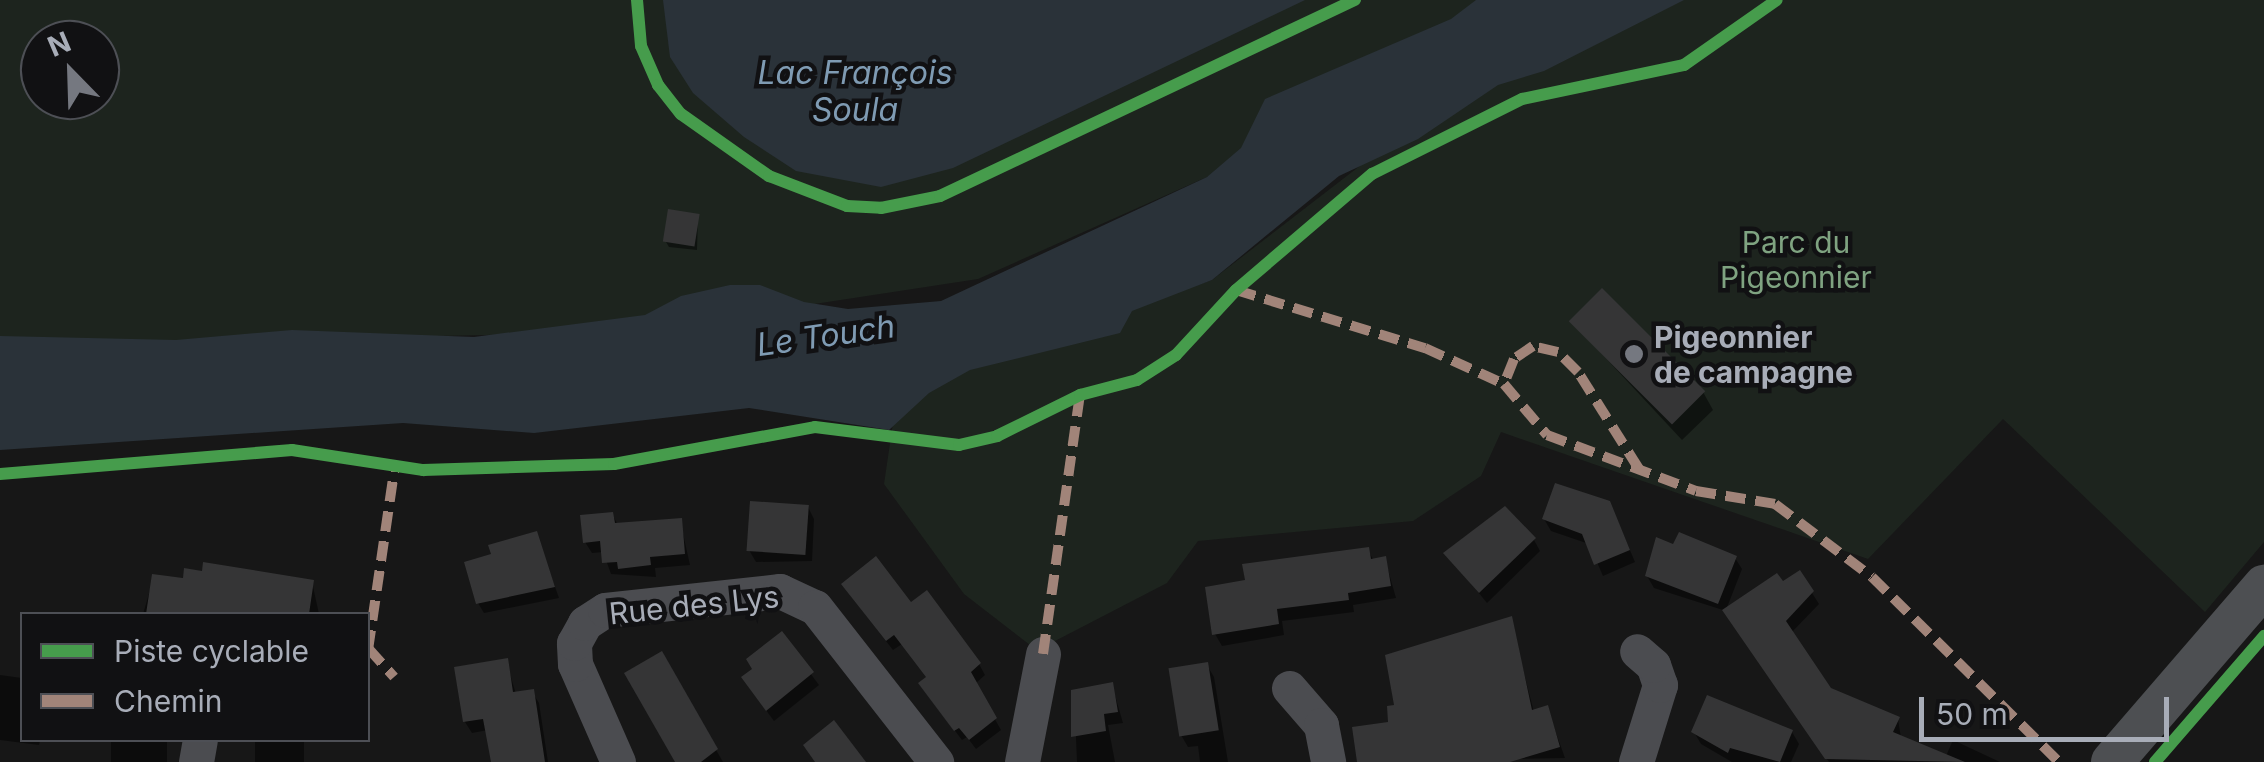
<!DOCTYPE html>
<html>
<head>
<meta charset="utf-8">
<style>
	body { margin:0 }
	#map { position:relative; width:2264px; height:762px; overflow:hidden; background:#171717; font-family:Inter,sans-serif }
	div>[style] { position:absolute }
	.green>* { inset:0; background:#1d241e }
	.water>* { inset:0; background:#2a3239 }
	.shadow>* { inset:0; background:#0007; transform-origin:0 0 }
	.building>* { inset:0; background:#353536; transform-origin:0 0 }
	.minor>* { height:35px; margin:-17.5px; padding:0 17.5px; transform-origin:17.5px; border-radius:17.5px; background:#4b4c50 }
	.major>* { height:42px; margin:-21px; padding:0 21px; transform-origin:21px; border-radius:21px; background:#4d4f52 }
	.quiet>* { height:10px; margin-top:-5px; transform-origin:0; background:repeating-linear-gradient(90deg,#a18479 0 20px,transparent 0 30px) }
	.cycleway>* { height:12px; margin:-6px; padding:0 6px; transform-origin:6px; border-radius:6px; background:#469c4c }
	.dots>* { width:28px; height:28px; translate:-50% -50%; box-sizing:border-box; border:5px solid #111113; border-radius:50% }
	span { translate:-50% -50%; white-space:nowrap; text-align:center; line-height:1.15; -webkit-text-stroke:9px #111113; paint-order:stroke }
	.park-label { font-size:30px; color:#7fa381 }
	.poi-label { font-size:30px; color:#a8adb8; font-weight:700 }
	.left { translate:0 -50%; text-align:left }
	.street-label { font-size:30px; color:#a8adb8 }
	.water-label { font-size:32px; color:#7f9bb3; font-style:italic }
	.legend { position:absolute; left:20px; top:612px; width:350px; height:130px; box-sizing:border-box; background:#111113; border:2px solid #4d4f55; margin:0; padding:12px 18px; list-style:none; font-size:30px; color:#a8adb8 }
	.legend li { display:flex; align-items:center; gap:20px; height:50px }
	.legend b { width:50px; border:2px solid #4d4f55 }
	.north { position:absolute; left:20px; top:20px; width:100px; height:100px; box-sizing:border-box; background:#111113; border:2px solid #4d4f55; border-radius:50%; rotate:337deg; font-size:28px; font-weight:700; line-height:40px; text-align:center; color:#a8adb8 }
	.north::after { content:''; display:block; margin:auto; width:35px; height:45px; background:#757880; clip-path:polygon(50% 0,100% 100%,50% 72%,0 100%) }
	.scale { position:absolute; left:1919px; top:697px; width:250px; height:45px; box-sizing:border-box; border:5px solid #a8adb8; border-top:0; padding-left:12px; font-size:30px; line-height:35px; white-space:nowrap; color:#a8adb8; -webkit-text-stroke:8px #111113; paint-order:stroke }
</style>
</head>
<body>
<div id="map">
	<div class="green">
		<div style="clip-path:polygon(evenodd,0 0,1523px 0,1364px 107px,978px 279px,632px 332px,0 345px,0 0,40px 40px,100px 40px,100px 100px,40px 100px,40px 40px)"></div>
		<div style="clip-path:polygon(1575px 0,2264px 0,2264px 542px,2205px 612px,2003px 419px,1868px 559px,1501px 432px,1481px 476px,1413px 521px,1198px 541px,1167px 583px,1055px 641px,1030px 645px,964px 594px,884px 484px,898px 389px,1212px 280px)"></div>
	</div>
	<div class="water">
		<div style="clip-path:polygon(663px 0,1305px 0,953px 168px,881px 187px,796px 171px,744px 137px,693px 93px,670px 57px)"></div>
		<div style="clip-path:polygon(1476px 0,1684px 0,1544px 71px,1498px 85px,1418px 139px,1339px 176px,1212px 280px,1132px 311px,1120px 333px,970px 370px,929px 393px,889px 430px,749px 408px,534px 433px,403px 423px,0 450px,0 336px,176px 340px,292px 330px,474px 337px,645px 315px,681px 296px,730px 285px,760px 285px,804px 302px,848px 309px,941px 301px,1207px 177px,1241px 148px,1265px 99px,1451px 19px)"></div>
	</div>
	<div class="shadow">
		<div style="clip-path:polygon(698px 216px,697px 250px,669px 247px,666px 242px)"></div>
		<div style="clip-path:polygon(1572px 322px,1703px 392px,1713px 410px,1682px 440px)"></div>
		<div style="clip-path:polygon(808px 507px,814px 519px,812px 561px,756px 562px,749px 550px)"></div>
		<div style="clip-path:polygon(612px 514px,618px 525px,680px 520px,690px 565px,655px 568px,656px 577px,611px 574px,603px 552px,592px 553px,585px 542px)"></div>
		<div style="clip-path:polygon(1615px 515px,1635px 562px,1603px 576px,1589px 544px,1551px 531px,1544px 519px)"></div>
		<div style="clip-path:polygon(536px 534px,559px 598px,484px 613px,478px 603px,494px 555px)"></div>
		<div style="clip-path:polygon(1534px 540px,1540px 551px,1487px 603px,1447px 554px)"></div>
		<div style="clip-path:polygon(1674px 548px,1735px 558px,1742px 569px,1726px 610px,1782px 585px,1812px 593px,1819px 604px,1791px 633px,1829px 690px,1898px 719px,1901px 738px,1946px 756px,1953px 740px,2000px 762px,1829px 762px,1726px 611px,1654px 588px,1647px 576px)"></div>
		<div style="clip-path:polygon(1368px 550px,1374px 561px,1385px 559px,1396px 598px,1353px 605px,1354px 612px,1282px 621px,1284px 635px,1222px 646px,1215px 634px,1248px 582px)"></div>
		<div style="clip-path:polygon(154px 577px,312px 582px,319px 614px,143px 614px)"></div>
		<div style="clip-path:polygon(850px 595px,910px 605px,979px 664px,985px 675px,975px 684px,1001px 730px,976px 749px,967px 737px,962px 740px,927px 694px,928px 678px,902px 644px,893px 650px)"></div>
		<div style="clip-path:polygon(1510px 619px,1534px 712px,1547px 708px,1565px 758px,1359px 762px,1391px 724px,1397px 707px)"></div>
		<div style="clip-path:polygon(781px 634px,819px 685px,774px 721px,751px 690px,755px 669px)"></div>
		<div style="clip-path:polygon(661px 655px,723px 762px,682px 762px)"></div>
		<div style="clip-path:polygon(506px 661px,516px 694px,532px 692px,539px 703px,548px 762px,494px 762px,488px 730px,472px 733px,465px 722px)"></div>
		<div style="clip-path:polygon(1207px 665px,1214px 677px,1228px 762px,1200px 762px,1198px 746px,1188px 747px,1181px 735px)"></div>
		<div style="clip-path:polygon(0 675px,22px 678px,22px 740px,40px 740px,39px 745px,0 740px)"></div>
		<div style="clip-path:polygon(1112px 685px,1123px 723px,1108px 725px,1115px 762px,1077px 762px,1074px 692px)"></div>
		<div style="clip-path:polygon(1694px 732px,1792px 732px,1799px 744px,1791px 762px,1732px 762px,1701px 744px)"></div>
		<div style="left:111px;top:740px;width:56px;height:22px"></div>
		<div style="left:255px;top:740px;width:49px;height:22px"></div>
	</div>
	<div class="building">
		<div style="left:668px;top:209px;width:32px;height:33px;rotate:9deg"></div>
		<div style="left:1602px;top:288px;width:146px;height:47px;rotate:45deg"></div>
		<div style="clip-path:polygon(1555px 483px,1610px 501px,1630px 550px,1594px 565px,1582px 534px,1542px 519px)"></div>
		<div style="left:750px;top:501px;width:59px;height:50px;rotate:4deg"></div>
		<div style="clip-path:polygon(1505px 506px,1536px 538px,1479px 593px,1443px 553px)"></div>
		<div style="clip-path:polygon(613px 512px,615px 523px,682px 518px,685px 554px,650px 557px,651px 565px,618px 569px,617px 562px,602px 563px,600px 541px,583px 543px,580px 515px)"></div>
		<div style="clip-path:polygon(537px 531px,555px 587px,476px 604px,464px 562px,491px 554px,488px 545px)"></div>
		<div style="clip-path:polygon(1679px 532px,1737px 556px,1718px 604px,1645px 576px,1656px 537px,1673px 544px)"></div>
		<div style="clip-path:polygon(1369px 547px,1371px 559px,1386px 556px,1391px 586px,1348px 593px,1349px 600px,1277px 609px,1279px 624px,1212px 635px,1205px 587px,1245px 580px,1242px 564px)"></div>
		<div style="clip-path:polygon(876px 556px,911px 602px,927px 590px,981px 663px,971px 672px,997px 718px,969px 740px,959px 728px,954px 731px,918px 683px,926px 677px,894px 635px,886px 641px,841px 584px)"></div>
		<div style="clip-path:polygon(203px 562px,314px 580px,309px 614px,146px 614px,152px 574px,183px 578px,184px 568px,202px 571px)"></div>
		<div style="clip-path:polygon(1800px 570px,1814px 591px,1786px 621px,1831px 688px,1900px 717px,1893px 732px,1965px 762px,1825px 759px,1722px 610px,1777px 573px,1783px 581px)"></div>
		<div style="clip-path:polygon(1512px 616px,1532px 710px,1548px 705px,1560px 747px,1510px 762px,1357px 762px,1352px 727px,1388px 722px,1387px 706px,1394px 705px,1385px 655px)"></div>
		<div style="clip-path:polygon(782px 631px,814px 672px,766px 711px,741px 677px,752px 669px,746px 659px)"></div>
		<div style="clip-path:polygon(662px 651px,718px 749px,701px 762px,675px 762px,624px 673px)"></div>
		<div style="clip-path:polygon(508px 658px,513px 692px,534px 689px,545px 762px,491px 762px,483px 719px,463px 722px,454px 667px)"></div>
		<div style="left:1208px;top:662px;width:69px;height:40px;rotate:81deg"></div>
		<div style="clip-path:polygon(1113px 682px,1118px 712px,1104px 714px,1106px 731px,1071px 737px,1071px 690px)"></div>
		<div style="clip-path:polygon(1707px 695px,1793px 730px,1780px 762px,1730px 748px,1728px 753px,1691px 732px)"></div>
		<div style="clip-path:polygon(834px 720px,866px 762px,815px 762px,803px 745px)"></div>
	</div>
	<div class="minor">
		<div style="left:1289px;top:688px;width:49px;rotate:49.1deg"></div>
		<div style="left:1321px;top:725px;width:38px;rotate:79deg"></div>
		<div style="left:196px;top:762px;width:22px;rotate:-80deg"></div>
		<div style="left:618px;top:762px;width:107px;rotate:-113.7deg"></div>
		<div style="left:575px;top:664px;width:21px;rotate:-93deg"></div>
		<div style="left:574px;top:643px;width:23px;rotate:-61deg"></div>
		<div style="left:585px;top:623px;width:24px;rotate:-33deg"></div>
		<div style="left:605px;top:610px;width:176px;rotate:-6.2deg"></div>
		<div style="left:780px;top:591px;width:38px;rotate:25deg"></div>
		<div style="left:815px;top:607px;width:197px;rotate:52deg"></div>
		<div style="left:1022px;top:762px;width:110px;rotate:-79deg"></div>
		<div style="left:1636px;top:762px;width:81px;rotate:-72.7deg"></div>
		<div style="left:1660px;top:685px;width:21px;rotate:-109deg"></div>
		<div style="left:1653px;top:665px;width:21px;rotate:-139deg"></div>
	</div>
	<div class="major">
		<div style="left:2112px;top:762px;width:233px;rotate:-49.2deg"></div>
	</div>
	<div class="quiet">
		<div style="left:1236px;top:290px;width:198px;rotate:17.1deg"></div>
		<div style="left:1425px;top:348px;width:87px;rotate:24.5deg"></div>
		<div style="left:1639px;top:469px;width:115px;rotate:-122.2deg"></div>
		<div style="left:1578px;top:372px;width:28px;rotate:-135deg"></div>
		<div style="left:1558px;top:352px;width:26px;rotate:-167deg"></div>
		<div style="left:1533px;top:346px;width:23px;rotate:146deg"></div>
		<div style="left:1514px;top:359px;width:27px;rotate:112deg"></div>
		<div style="left:1504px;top:384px;width:67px;rotate:49.9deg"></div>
		<div style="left:1547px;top:435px;width:159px;rotate:20.6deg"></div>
		<div style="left:1696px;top:491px;width:80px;rotate:9.3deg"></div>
		<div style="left:1775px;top:504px;width:121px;rotate:37deg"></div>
		<div style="left:1872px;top:577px;width:263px;rotate:44.7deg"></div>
		<div style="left:368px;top:648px;width:39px;rotate:48deg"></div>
		<div style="left:368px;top:650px;width:188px;rotate:-81.7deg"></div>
		<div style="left:1043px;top:654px;width:262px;rotate:-81.9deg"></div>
	</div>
	<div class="cycleway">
		<div style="left:637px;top:0;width:46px;rotate:85deg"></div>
		<div style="left:641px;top:46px;width:43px;rotate:66.4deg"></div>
		<div style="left:658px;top:85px;width:37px;rotate:52deg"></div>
		<div style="left:681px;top:114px;width:108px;rotate:35.2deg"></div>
		<div style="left:769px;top:176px;width:84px;rotate:21deg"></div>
		<div style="left:847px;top:206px;width:34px;rotate:3deg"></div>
		<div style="left:881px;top:208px;width:60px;rotate:-11.5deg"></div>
		<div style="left:940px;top:196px;width:459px;rotate:-25.3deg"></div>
		<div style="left:0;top:474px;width:293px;rotate:-4.7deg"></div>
		<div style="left:292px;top:450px;width:133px;rotate:8.7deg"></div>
		<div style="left:423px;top:470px;width:191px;rotate:-1.8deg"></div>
		<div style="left:614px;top:464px;width:204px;rotate:-10.4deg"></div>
		<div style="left:815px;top:427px;width:145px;rotate:7.1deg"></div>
		<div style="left:959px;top:445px;width:39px;rotate:-13deg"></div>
		<div style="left:997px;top:436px;width:93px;rotate:-26.3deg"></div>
		<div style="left:1080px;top:395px;width:59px;rotate:-14.7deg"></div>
		<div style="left:1137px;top:380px;width:46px;rotate:-32.7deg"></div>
		<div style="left:1176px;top:355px;width:88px;rotate:-47.3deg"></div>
		<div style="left:1236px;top:290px;width:179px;rotate:-40.5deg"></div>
		<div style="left:1372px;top:174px;width:168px;rotate:-26.6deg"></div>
		<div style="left:1522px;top:99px;width:166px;rotate:-11.9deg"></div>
		<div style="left:1684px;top:65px;width:113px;rotate:-35deg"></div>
		<div style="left:2155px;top:762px;width:167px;rotate:-49.1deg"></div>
	</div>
	<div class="dots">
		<div style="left:1634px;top:354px;background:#757880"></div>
	</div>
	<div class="park-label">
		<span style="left:1796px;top:259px">Parc du<br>Pigeonnier</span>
	</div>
	<div class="poi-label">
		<span class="left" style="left:1654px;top:354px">Pigeonnier<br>de campagne</span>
	</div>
	<div class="street-label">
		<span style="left:694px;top:605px;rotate:-6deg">Rue des Lys</span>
	</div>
	<div class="water-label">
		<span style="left:855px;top:92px">Lac François<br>Soula</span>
		<span style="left:826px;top:336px;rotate:-8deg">Le Touch</span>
	</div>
	<ul class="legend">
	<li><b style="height:12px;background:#469c4c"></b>Piste cyclable</li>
	<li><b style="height:12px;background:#a18479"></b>Chemin</li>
	</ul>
	<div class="north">N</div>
	<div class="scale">50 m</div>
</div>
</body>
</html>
